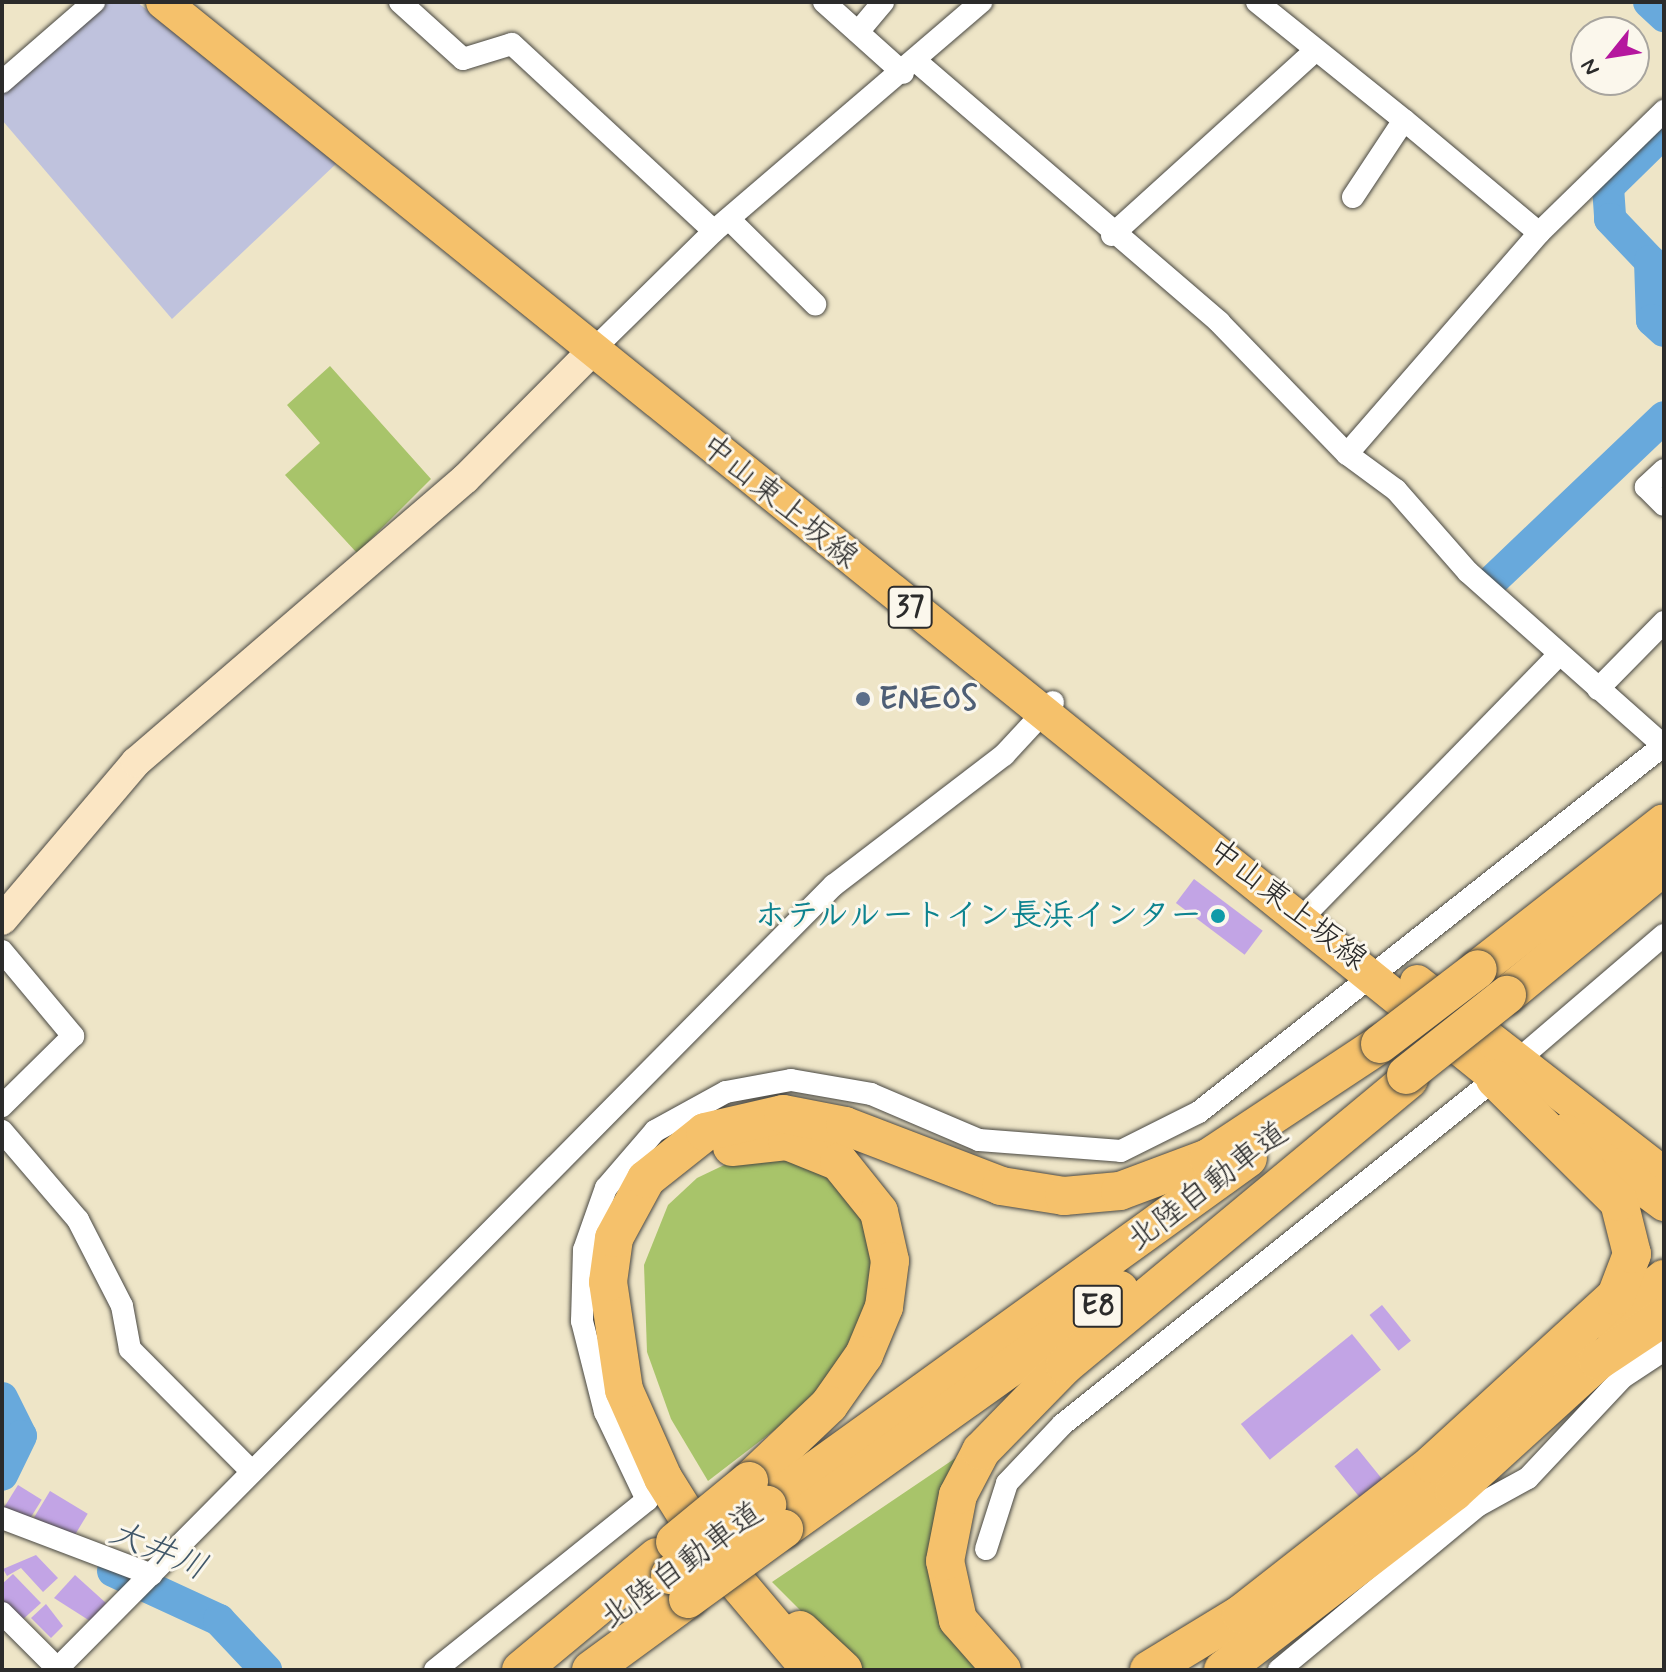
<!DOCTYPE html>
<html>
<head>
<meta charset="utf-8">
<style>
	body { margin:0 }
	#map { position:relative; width:1666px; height:1672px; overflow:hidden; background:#eee5c7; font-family:Mynerve,"Klee One",sans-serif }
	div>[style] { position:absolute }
	.industrial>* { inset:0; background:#bfc2dd }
	.green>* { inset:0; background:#a8c46a }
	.river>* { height:32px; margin:-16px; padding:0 16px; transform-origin:16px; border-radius:16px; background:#68a9dc }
	.building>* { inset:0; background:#c2a4e5; transform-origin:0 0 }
	.roads { filter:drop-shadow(0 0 2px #484742) drop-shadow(0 0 2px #484742) }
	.street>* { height:22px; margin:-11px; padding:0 11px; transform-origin:11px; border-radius:11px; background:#fff }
	.secondary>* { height:30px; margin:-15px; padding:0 15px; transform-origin:15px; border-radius:15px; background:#fbe6c4 }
	.primary>* { height:34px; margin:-17px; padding:0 17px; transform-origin:17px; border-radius:17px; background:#f5c16b }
	.highway>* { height:38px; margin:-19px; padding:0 19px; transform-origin:19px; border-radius:19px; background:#f5c16b }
	.bridges { filter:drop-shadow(0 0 2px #484742) drop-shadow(0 0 2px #484742) }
	.highway-bridge>* { height:38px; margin:-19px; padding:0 19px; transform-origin:19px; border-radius:19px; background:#f5c16b }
	.dots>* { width:22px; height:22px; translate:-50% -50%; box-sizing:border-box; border:4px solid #fbf7ec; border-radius:50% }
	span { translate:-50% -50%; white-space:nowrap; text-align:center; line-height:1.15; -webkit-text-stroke:6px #fbf7ec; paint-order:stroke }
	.shield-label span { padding:2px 6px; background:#fbf7ec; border:2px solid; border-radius:6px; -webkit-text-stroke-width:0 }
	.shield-label { font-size:30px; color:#2b2b2b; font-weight:700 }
	.street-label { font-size:32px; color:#2b2b2b }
	.service-label { font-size:32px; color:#4e5e75; font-weight:700 }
	.left { translate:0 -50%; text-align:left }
	.culture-label { font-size:32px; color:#0d838f; font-weight:700 }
	.right { translate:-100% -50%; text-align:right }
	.water-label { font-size:34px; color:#405769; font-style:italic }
	.frame { position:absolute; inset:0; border:4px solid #2b2b2b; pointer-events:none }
	.north { position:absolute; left:1570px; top:16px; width:80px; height:80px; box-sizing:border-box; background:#fbf7ec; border:2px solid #a8a59f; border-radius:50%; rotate:240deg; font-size:22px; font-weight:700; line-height:32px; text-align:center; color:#2b2b2b }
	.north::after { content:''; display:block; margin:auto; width:28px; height:36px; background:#b5179e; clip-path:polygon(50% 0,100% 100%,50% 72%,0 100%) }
</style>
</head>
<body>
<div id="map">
	<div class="industrial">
		<div style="clip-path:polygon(105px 2px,137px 2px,338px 162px,172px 319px,2px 120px,2px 94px)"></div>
	</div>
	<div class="green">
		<div style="clip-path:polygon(330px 366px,431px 479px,357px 553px,285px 475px,320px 443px,287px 405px)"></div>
		<div style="clip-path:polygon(780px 1151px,844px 1182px,866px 1221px,874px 1253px,868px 1315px,819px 1396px,708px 1481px,671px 1419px,647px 1352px,644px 1265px,668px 1205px,697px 1178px,743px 1156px)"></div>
		<div style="clip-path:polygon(963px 1453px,944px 1628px,979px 1670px,860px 1670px,772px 1582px)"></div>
	</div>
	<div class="river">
		<div style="left:1649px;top:2px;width:21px;rotate:43deg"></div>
		<div style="left:1664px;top:132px;width:78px;rotate:135.5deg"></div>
		<div style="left:1608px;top:187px;width:32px;rotate:86deg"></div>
		<div style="left:1610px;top:219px;width:58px;rotate:46.4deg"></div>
		<div style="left:1650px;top:261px;width:59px;rotate:88.1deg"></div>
		<div style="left:1652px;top:320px;width:16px;rotate:43deg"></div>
		<div style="left:1491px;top:582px;width:239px;rotate:-43.6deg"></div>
		<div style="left:2px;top:1398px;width:42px;rotate:63.4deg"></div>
		<div style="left:21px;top:1436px;width:43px;rotate:116deg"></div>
		<div style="left:113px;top:1571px;width:117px;rotate:24.8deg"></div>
		<div style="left:219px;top:1620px;width:69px;rotate:46.8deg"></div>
	</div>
	<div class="building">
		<div style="left:1194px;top:879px;width:86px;height:30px;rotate:37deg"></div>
		<div style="left:1382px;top:1305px;width:46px;height:16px;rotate:51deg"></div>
		<div style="left:1352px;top:1334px;width:46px;height:143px;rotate:51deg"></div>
		<div style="left:1357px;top:1448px;width:99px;height:29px;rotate:51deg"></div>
		<div style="left:18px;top:1485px;width:28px;height:27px;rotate:32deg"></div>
		<div style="left:50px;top:1491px;width:44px;height:31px;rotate:31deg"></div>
		<div style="clip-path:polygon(36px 1555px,58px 1578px,43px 1592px,21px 1568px,7px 1576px,3px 1569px)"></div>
		<div style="clip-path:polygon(13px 1574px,41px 1603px,20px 1622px,2px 1603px,2px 1584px)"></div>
		<div style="clip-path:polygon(75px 1575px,106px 1603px,90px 1621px,54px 1598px)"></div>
		<div style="clip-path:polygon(46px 1604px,63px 1626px,51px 1638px,31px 1618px)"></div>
	</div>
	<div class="roads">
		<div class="street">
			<div style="left:400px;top:2px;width:85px;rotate:42.1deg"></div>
			<div style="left:463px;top:59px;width:51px;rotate:-17deg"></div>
			<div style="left:512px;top:44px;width:275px;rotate:42.8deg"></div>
			<div style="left:824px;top:2px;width:106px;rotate:41.9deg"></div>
			<div style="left:1257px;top:2px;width:189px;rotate:38.8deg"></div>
			<div style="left:858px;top:32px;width:39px;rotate:-50deg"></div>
			<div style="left:917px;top:62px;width:399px;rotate:40.7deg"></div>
			<div style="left:1219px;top:322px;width:184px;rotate:45.9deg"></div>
			<div style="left:1347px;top:454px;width:61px;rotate:36.3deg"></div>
			<div style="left:1396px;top:490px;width:109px;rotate:48.7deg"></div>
			<div style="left:1468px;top:572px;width:262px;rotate:41.6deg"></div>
			<div style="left:2px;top:82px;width:122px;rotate:-41deg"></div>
			<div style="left:1353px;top:197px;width:92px;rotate:-56.5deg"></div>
			<div style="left:1404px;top:120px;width:176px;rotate:39.9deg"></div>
			<div style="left:730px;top:220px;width:120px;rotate:44.7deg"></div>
			<div style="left:1112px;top:235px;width:271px;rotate:-42.2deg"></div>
			<div style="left:591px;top:352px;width:173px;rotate:-44.5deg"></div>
			<div style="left:714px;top:231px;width:352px;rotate:-40.6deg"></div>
			<div style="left:1347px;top:454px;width:293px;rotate:-49deg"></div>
			<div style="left:1539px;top:233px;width:175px;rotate:-44.3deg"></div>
			<div style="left:1664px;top:470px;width:25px;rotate:137deg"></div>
			<div style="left:1646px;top:487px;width:25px;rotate:45deg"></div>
			<div style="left:1598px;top:689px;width:94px;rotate:-45.4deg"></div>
			<div style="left:1302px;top:918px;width:368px;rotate:-45.7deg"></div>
			<div style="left:2px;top:951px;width:111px;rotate:50.1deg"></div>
			<div style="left:73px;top:1036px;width:100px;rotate:135.4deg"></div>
			<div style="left:1518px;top:1060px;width:192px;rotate:-40.6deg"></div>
			<div style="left:2px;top:1131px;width:117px;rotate:49.5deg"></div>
			<div style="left:78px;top:1220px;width:97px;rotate:62.9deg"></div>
			<div style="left:122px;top:1306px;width:44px;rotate:79.5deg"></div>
			<div style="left:130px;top:1349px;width:173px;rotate:45.2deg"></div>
			<div style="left:2px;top:1518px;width:160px;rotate:20.8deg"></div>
			<div style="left:986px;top:1549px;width:69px;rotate:-72.3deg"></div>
			<div style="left:1007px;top:1483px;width:81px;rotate:-46.5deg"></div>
			<div style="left:1063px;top:1424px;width:553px;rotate:-38.61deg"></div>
			<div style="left:2px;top:1613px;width:81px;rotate:45deg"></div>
			<div style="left:56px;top:1670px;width:1105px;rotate:-45.26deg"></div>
			<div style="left:834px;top:885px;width:214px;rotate:-37.4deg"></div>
			<div style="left:1004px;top:755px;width:72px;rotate:-47.2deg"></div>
			<div style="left:435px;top:1670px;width:272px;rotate:-38.7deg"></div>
			<div style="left:647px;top:1500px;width:98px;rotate:-115.5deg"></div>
			<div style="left:605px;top:1412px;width:94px;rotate:-104.2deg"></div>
			<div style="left:582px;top:1321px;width:71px;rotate:-88.4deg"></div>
			<div style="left:584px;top:1250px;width:66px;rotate:-70.5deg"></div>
			<div style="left:606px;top:1188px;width:75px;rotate:-49.3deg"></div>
			<div style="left:655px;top:1131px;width:81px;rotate:-28.8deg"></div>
			<div style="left:726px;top:1092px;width:66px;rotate:-10.5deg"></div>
			<div style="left:791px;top:1080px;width:81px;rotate:9.9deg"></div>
			<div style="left:871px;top:1094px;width:117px;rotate:23.1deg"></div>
			<div style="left:979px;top:1140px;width:142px;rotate:4.4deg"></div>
			<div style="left:1121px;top:1151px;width:87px;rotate:-26.6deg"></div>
			<div style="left:1199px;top:1112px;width:592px;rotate:-38.28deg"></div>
			<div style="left:1279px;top:1670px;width:257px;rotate:-39.6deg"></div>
			<div style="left:1477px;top:1506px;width:58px;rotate:-28.8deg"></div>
			<div style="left:1528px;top:1478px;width:139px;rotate:-46.8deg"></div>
			<div style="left:1623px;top:1377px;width:49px;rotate:-33.4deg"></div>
		</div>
		<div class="secondary">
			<div style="left:2px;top:920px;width:207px;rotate:-49.7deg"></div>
			<div style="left:136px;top:762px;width:434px;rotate:-40.7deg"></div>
			<div style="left:465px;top:479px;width:179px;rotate:-45.2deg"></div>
		</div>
		<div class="primary">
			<div style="left:163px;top:2px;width:1739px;rotate:38.91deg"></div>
			<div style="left:1417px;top:982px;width:313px;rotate:37.9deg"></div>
			<div style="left:1565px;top:1131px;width:123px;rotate:36.4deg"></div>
		</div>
		<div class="highway">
			<div style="left:1478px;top:969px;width:236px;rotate:-38.1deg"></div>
			<div style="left:1507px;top:995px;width:203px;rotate:-39.4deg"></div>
			<div style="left:732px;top:1147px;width:55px;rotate:-6.2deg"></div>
			<div style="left:787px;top:1141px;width:56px;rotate:22deg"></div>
			<div style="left:839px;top:1162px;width:64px;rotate:51.3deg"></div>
			<div style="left:879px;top:1212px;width:50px;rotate:77.3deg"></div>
			<div style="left:890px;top:1261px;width:46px;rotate:97.4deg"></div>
			<div style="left:884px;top:1307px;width:52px;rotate:112.6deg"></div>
			<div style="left:864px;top:1355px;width:61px;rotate:125deg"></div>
			<div style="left:829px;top:1405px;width:110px;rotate:136.5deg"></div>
			<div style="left:1610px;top:1323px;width:70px;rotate:-39.2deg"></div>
			<div style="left:767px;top:1505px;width:593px;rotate:-35.81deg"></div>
			<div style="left:784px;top:1529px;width:412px;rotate:-35.5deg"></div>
			<div style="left:800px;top:1630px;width:59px;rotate:42.9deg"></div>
			<div style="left:521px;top:1670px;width:177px;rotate:-39.7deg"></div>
			<div style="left:591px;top:1670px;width:120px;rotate:-36.2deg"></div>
			<div style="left:811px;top:1670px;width:167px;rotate:-130.2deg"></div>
			<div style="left:703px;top:1542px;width:75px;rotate:-122deg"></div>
			<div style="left:663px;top:1478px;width:96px;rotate:-113.9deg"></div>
			<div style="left:624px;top:1390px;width:109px;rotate:-98.4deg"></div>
			<div style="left:608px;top:1282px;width:44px;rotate:-82.2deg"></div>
			<div style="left:614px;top:1238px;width:67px;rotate:-61.5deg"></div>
			<div style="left:646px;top:1179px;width:75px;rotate:-38.5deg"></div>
			<div style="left:705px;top:1132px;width:80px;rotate:-13deg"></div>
			<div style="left:783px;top:1114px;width:63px;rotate:11deg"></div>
			<div style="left:845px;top:1126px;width:167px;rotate:21deg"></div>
			<div style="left:1001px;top:1186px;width:64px;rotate:9deg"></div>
			<div style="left:1064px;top:1196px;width:56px;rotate:-5.1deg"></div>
			<div style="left:1120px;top:1191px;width:94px;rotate:-20.6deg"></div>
			<div style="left:1208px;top:1158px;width:206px;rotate:-33.5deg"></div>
			<div style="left:1002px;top:1670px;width:67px;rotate:-131.3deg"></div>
			<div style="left:958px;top:1620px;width:60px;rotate:-102.4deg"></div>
			<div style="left:945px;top:1561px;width:67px;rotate:-78.9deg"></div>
			<div style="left:958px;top:1495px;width:50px;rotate:-62.4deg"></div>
			<div style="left:981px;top:1451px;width:120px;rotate:-45.7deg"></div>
			<div style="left:1065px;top:1365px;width:447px;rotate:-39.7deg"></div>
			<div style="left:1149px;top:1670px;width:108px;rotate:-31.3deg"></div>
			<div style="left:1241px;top:1614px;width:243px;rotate:-38.1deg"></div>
			<div style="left:1432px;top:1464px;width:249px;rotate:-42.4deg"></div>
			<div style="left:1616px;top:1296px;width:45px;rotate:-69.1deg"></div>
			<div style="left:1632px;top:1254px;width:54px;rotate:-104deg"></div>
			<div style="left:1619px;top:1202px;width:175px;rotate:-135.2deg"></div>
			<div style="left:1223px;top:1670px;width:292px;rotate:-37.6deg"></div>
			<div style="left:1454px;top:1492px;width:195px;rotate:-42.3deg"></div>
			<div style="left:1598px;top:1361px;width:79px;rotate:-33.7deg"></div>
		</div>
	</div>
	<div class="bridges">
		<div class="highway-bridge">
			<div style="left:1380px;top:1044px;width:123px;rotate:-37.4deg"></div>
			<div style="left:1406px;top:1075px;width:129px;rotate:-38.4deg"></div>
			<div style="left:675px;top:1542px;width:96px;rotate:-39.5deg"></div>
			<div style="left:670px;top:1575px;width:120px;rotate:-35.8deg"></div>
			<div style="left:688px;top:1599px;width:119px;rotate:-36.1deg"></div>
		</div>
	</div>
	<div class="dots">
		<div style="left:863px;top:699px;background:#5c6f8a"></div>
		<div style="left:1218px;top:916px;background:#0f9aa8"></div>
	</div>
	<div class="shield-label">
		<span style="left:910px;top:607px">37</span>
		<span style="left:1098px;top:1306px">E8</span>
	</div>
	<div class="street-label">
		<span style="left:779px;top:502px;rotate:39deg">中山東上坂線</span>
		<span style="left:1287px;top:905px;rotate:38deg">中山東上坂線</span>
		<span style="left:1208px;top:1187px;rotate:-37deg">北陸自動車道</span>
		<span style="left:682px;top:1566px;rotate:-36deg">北陸自動車道</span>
	</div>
	<div class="service-label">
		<span class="left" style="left:879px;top:699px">ENEOS</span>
	</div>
	<div class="culture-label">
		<span class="right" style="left:1202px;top:916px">ホテルルートイン長浜インター</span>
	</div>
	<div class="water-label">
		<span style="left:158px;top:1551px;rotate:23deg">大井川</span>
	</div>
	<div class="frame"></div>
	<div class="north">N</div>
</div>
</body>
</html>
